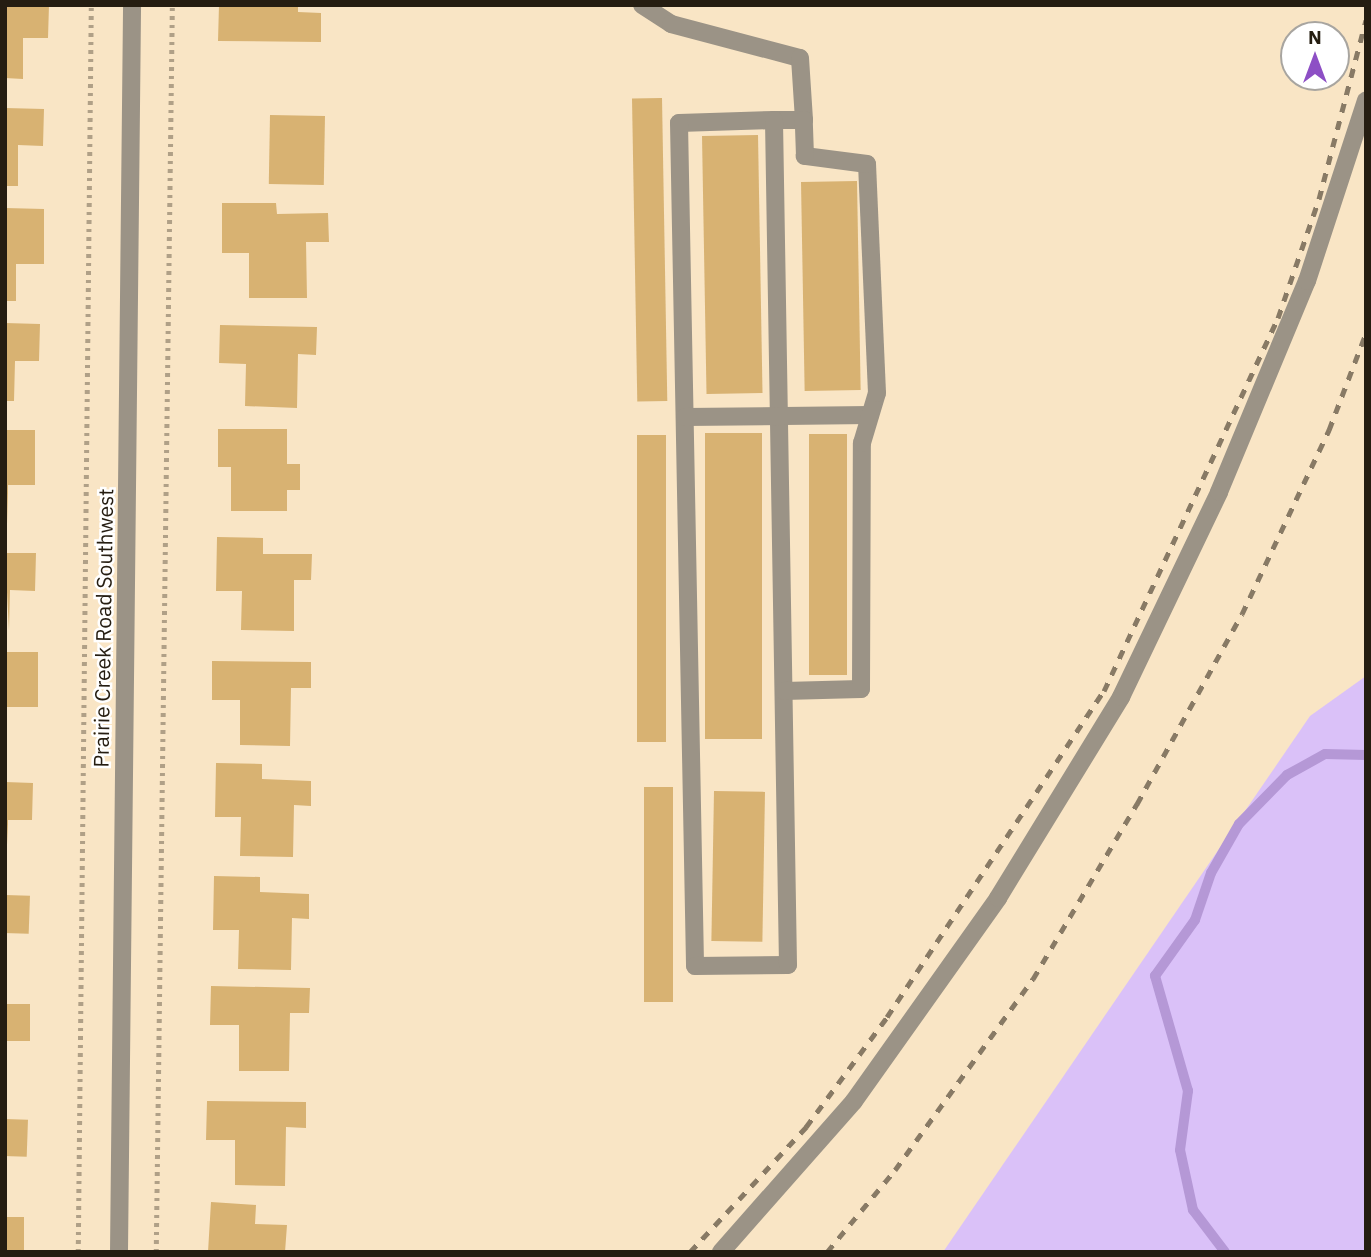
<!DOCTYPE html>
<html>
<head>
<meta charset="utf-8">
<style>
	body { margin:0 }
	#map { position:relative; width:1371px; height:1257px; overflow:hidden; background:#f9e5c5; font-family:"IBM Plex Sans",sans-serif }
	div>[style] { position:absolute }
	.green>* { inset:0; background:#dac1f8 }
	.stream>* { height:10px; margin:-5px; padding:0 5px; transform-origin:5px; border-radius:5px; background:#b598d6 }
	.building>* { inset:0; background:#d8b272; transform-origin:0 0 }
	.path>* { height:4.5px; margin-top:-2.25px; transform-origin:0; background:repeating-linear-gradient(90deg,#b0a087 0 3.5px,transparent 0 8.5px) }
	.lane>* { height:18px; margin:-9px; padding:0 9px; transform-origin:9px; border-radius:9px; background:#9b9386 }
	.street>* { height:18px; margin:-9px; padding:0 9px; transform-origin:9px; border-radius:9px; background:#9b9386 }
	.rail>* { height:5px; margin-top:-2.5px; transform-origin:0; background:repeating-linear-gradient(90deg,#887a65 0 9px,transparent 0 18px) }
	span { translate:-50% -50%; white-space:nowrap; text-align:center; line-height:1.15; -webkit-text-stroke:5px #fff; paint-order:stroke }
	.street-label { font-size:21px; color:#251d11 }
	.frame { position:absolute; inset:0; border:7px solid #251d11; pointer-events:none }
	.north { position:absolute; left:1280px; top:21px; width:70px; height:70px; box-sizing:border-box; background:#fff; border:2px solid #a8a5a0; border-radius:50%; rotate:0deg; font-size:19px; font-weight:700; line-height:28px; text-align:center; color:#251d11 }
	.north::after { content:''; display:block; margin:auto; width:24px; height:32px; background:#8d4fc5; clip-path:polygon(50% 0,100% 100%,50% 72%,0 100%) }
</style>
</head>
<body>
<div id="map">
	<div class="green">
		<div style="clip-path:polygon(1366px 676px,1366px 1252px,943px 1252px,1310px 716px)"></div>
	</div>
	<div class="stream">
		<div style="left:1225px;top:1252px;width:53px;rotate:-127.3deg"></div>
		<div style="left:1193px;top:1210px;width:61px;rotate:-102.2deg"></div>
		<div style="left:1180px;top:1150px;width:60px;rotate:-82.3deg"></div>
		<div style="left:1188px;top:1091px;width:120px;rotate:-106deg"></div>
		<div style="left:1155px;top:976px;width:69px;rotate:-54.5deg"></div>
		<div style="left:1195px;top:920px;width:50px;rotate:-71.2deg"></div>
		<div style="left:1211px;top:873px;width:56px;rotate:-60.3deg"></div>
		<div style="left:1239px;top:824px;width:69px;rotate:-45.6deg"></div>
		<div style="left:1287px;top:775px;width:43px;rotate:-28.9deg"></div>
		<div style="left:1325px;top:754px;width:41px;rotate:1.4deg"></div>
	</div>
	<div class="building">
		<div style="clip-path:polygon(5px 5px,49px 5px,48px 38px,23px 38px,23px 79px,5px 78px)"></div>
		<div style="clip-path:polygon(219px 5px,298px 5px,298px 12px,321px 13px,321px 42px,218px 41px)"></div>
		<div style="left:662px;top:98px;width:303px;height:30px;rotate:89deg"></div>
		<div style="clip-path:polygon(5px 108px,44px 109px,43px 146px,18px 145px,18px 186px,5px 186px)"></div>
		<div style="left:270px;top:115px;width:55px;height:69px;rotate:1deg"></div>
		<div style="left:758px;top:135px;width:258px;height:56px;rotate:89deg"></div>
		<div style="left:857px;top:181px;width:209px;height:56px;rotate:89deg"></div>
		<div style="clip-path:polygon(222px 203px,276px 203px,277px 214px,328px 213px,329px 242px,306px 242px,307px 298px,249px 298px,249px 253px,222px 253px)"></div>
		<div style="clip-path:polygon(5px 208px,44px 209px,44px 264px,16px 264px,16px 301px,5px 301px)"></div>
		<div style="clip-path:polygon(5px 323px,40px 324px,39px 361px,15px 361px,14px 401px,5px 401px)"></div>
		<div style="clip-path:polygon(220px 325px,317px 327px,316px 355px,298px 354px,297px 408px,245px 406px,246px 364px,219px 363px)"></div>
		<div style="clip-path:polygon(218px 429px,287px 429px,287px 464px,300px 464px,300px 490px,287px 490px,287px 511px,231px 511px,231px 467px,218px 467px)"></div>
		<div style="clip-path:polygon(5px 430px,35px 430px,35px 485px,8px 485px,8px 524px)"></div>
		<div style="left:705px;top:433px;width:57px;height:306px"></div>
		<div style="left:809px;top:434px;width:38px;height:241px"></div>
		<div style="left:666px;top:435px;width:307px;height:29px;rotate:90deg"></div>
		<div style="clip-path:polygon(217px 537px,263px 538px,263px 554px,312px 554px,311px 580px,294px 580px,294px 631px,241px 630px,242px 591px,216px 591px)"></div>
		<div style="clip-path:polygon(5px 553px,36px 553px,35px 591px,10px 590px,9px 631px)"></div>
		<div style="left:5px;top:652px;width:33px;height:55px"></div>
		<div style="clip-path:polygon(212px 661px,311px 662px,311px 688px,291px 688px,290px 746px,240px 745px,240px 700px,212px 700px)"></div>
		<div style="clip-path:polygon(216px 763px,262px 764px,262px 779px,311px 781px,311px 806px,294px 805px,293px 857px,240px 856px,241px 817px,215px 817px)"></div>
		<div style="clip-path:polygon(5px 782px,33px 783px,32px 820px,8px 820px,8px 845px)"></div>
		<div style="left:644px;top:787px;width:29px;height:215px"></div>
		<div style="left:714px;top:791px;width:51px;height:150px;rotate:1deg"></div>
		<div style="clip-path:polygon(214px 876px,260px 877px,260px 892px,309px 894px,309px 919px,292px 918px,291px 970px,238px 969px,239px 930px,213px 930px)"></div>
		<div style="left:5px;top:895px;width:25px;height:38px;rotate:2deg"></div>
		<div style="clip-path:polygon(211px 986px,310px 988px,309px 1013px,290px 1013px,289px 1071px,239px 1071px,239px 1025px,210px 1025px)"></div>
		<div style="left:5px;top:1004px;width:25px;height:37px"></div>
		<div style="clip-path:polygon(207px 1101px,306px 1102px,306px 1128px,286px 1127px,285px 1186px,235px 1185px,235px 1140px,206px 1140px)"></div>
		<div style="left:5px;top:1119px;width:23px;height:37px;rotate:2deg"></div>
		<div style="clip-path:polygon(211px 1202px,256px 1205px,255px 1224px,287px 1225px,285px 1252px,208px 1252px)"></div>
		<div style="left:5px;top:1217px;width:19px;height:35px"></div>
	</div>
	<div class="path">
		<div style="left:78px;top:1252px;width:1247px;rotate:-89.4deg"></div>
		<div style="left:156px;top:1252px;width:1247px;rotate:-89.26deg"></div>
	</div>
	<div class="lane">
		<div style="left:642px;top:5px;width:35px;rotate:33deg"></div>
		<div style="left:671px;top:24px;width:133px;rotate:14.8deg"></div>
		<div style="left:800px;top:58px;width:62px;rotate:86.3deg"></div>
		<div style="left:804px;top:120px;width:30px;rotate:180deg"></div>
		<div style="left:774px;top:120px;width:95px;rotate:178.2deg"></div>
		<div style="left:679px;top:123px;width:843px;rotate:88.91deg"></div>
		<div style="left:695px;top:966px;width:93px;rotate:-0.6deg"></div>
		<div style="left:788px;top:965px;width:845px;rotate:-90.95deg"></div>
		<div style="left:685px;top:417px;width:185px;rotate:-0.6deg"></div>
		<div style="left:784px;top:691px;width:77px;rotate:-1.5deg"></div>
		<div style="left:861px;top:689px;width:246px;rotate:-89.8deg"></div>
		<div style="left:862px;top:443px;width:52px;rotate:-73.3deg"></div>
		<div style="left:877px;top:393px;width:229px;rotate:-92.5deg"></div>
		<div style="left:867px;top:164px;width:63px;rotate:-172.6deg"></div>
		<div style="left:805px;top:156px;width:36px;rotate:-92deg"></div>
		<div style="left:721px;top:1252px;width:201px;rotate:-48.6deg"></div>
		<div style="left:854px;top:1101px;width:249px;rotate:-54.6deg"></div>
		<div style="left:998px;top:898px;width:236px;rotate:-58.5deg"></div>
		<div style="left:1121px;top:697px;width:227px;rotate:-64.4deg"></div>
		<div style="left:1219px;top:492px;width:229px;rotate:-67.4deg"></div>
		<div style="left:1307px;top:281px;width:190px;rotate:-71.9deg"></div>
	</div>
	<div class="street">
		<div style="left:119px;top:1252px;width:1247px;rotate:-89.4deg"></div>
	</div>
	<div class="rail">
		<div style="left:690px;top:1252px;width:171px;rotate:-47.1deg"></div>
		<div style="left:806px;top:1127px;width:137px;rotate:-53.6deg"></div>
		<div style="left:887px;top:1017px;width:392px;rotate:-56.4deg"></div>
		<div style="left:1104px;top:691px;width:412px;rotate:-65deg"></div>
		<div style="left:1278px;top:318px;width:126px;rotate:-71deg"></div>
		<div style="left:1319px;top:199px;width:185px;rotate:-75.3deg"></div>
		<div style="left:827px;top:1252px;width:107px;rotate:-50.3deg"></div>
		<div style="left:895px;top:1170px;width:236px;rotate:-54.2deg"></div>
		<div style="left:1033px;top:979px;width:204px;rotate:-59.3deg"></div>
		<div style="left:1137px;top:804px;width:217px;rotate:-61.1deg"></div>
		<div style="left:1242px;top:614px;width:204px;rotate:-64.7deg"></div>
		<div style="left:1329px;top:430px;width:104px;rotate:-69.1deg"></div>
	</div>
	<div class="street-label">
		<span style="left:103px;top:628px;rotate:-89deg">Prairie Creek Road Southwest</span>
	</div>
	<div class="frame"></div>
	<div class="north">N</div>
</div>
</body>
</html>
